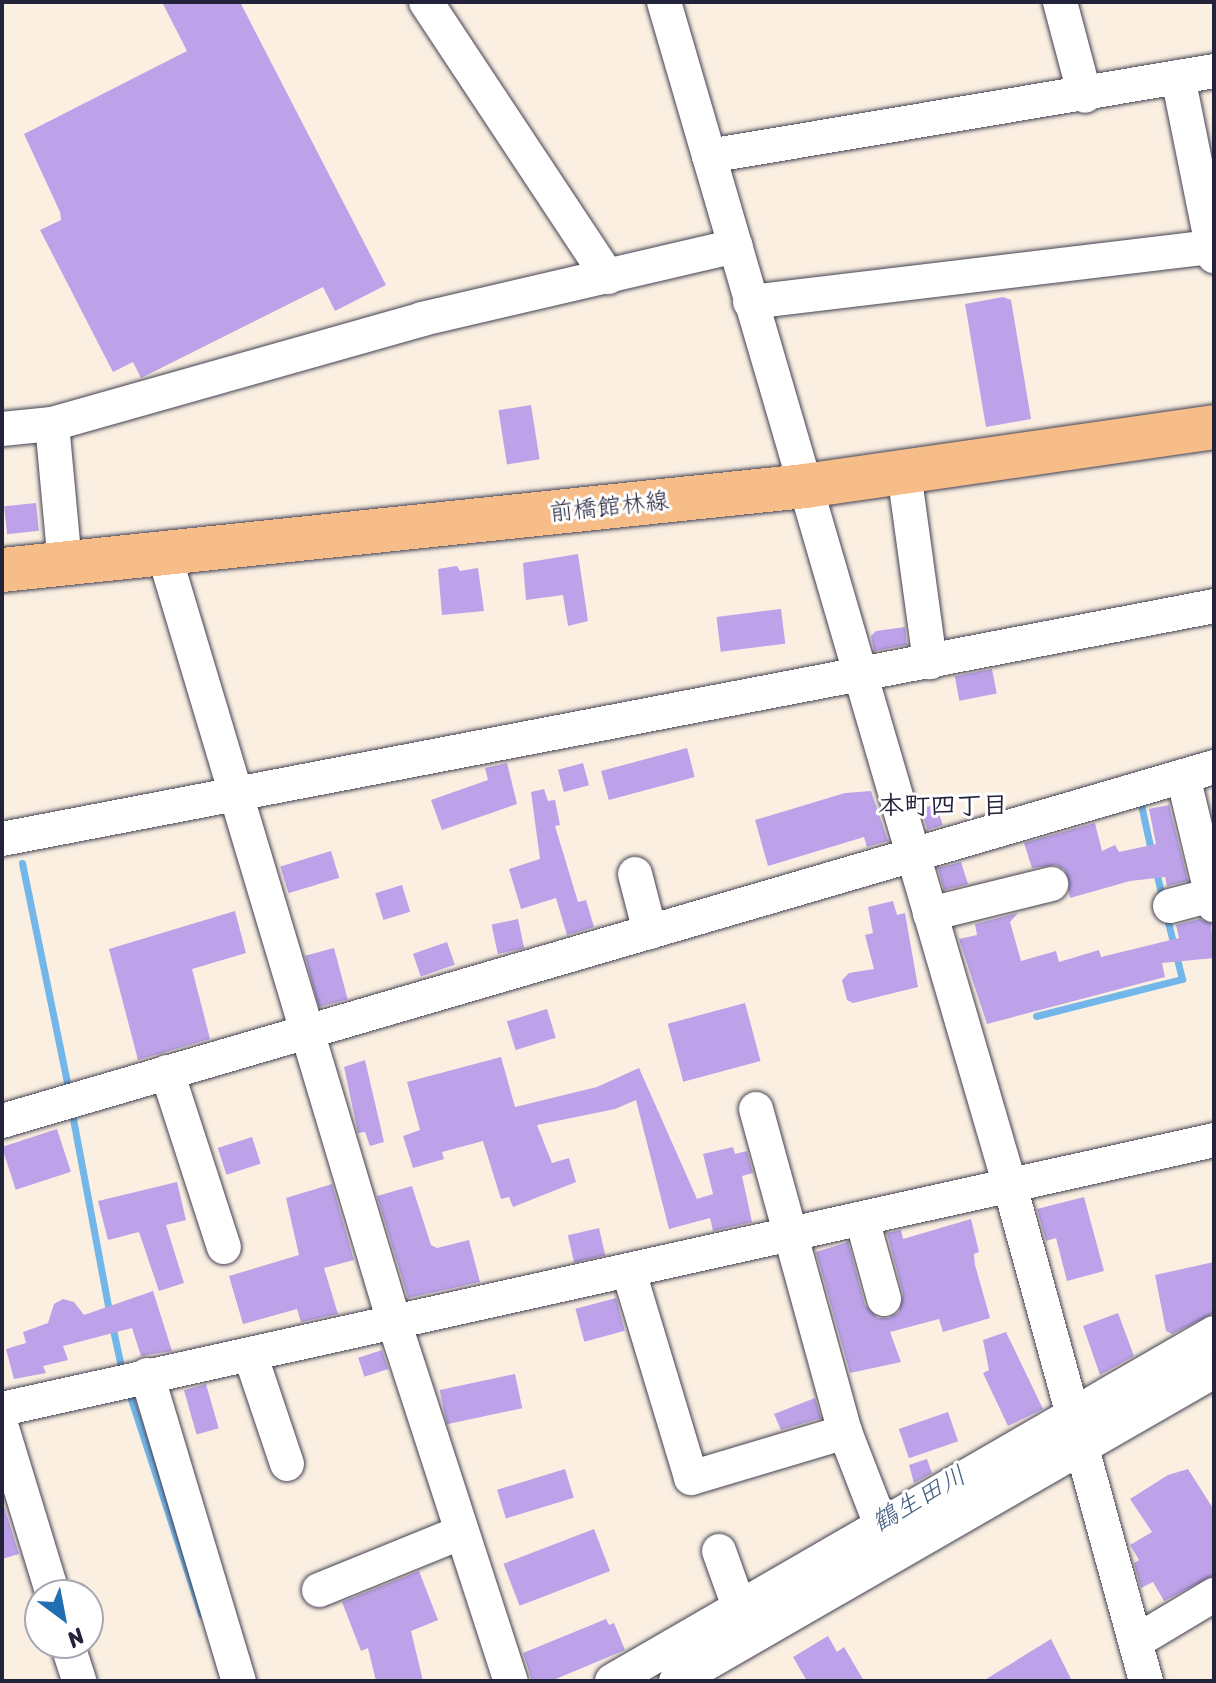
<!DOCTYPE html>
<html>
<head>
<meta charset="utf-8">
<style>
	body { margin:0 }
	#map { position:relative; width:1216px; height:1683px; overflow:hidden; background:#faefe1; font-family:Sriracha,"Klee One",sans-serif }
	div>[style] { position:absolute }
	.stream>* { height:7px; margin:-3.5px; padding:0 3.5px; transform-origin:3.5px; border-radius:3.5px; background:#73b6e9 }
	.building>* { inset:0; background:#bda2e9; transform-origin:0 0 }
	.roads { filter:drop-shadow(0 0 2px #424154) drop-shadow(0 0 2px #424154) }
	.minor>* { height:34px; margin:-17px; padding:0 17px; transform-origin:17px; border-radius:17px; background:#fff }
	.major>* { height:44px; margin:-22px; padding:0 22px; transform-origin:22px; border-radius:22px; background:#f7bd88 }
	span { translate:-50% -50%; white-space:nowrap; text-align:center; line-height:1.15; -webkit-text-stroke:6px #fff; paint-order:stroke }
	.street-label { font-size:24px; color:#22223b }
	.neighbourhood-label { font-size:26px; color:#22223b; font-weight:700 }
	.water-label { font-size:26px; color:#425d81; font-style:italic }
	.frame { position:absolute; inset:0; border:4px solid #22223b; pointer-events:none }
	.north { position:absolute; left:24px; top:1579px; width:80px; height:80px; box-sizing:border-box; background:#fff; border:2px solid #a7a7b1; border-radius:50%; rotate:148deg; font-size:22px; font-weight:700; line-height:32px; text-align:center; color:#22223b }
	.north::after { content:''; display:block; margin:auto; width:28px; height:36px; background:#1f6fb2; clip-path:polygon(50% 0,100% 100%,50% 72%,0 100%) }
</style>
</head>
<body>
<div id="map">
	<div class="stream">
		<div style="left:1140px;top:800px;width:56px;rotate:77.7deg"></div>
		<div style="left:22px;top:863px;width:234px;rotate:78.4deg"></div>
		<div style="left:1156px;top:871px;width:31px;rotate:77deg"></div>
		<div style="left:1036px;top:1016px;width:151px;rotate:-14.2deg"></div>
		<div style="left:1182px;top:979px;width:67px;rotate:-103.8deg"></div>
		<div style="left:71px;top:1108px;width:208px;rotate:79.4deg"></div>
		<div style="left:112px;top:1325px;width:47px;rotate:77.7deg"></div>
		<div style="left:128px;top:1390px;width:236px;rotate:71.9deg"></div>
	</div>
	<div class="building">
		<div style="clip-path:polygon(162px 2px,240px 2px,386px 285px,335px 311px,323px 287px,141px 378px,133px 362px,113px 372px,40px 230px,61px 220px,60px 212px,24px 134px,187px 51px)"></div>
		<div style="clip-path:polygon(1003px 297px,1011px 300px,1031px 419px,986px 427px,965px 304px)"></div>
		<div style="left:531px;top:405px;width:55px;height:33px;rotate:81deg"></div>
		<div style="left:36px;top:503px;width:28px;height:32px;rotate:84deg"></div>
		<div style="clip-path:polygon(578px 554px,588px 621px,568px 626px,563px 595px,526px 600px,523px 563px)"></div>
		<div style="clip-path:polygon(457px 566px,460px 571px,478px 568px,484px 611px,442px 615px,438px 569px)"></div>
		<div style="left:781px;top:609px;width:35px;height:65px;rotate:83deg"></div>
		<div style="clip-path:polygon(905px 627px,907px 645px,874px 651px,871px 636px,876px 631px)"></div>
		<div style="left:992px;top:669px;width:25px;height:38px;rotate:79deg"></div>
		<div style="left:687px;top:748px;width:30px;height:89px;rotate:75deg"></div>
		<div style="clip-path:polygon(507px 763px,517px 804px,442px 830px,431px 800px,488px 780px,485px 768px)"></div>
		<div style="left:583px;top:763px;width:23px;height:26px;rotate:75deg"></div>
		<div style="clip-path:polygon(544px 789px,548px 801px,555px 800px,560px 825px,555px 826px,578px 902px,586px 900px,594px 927px,567px 935px,556px 898px,521px 909px,509px 869px,540px 859px,531px 792px)"></div>
		<div style="clip-path:polygon(871px 791px,888px 841px,867px 847px,864px 837px,768px 866px,755px 820px,845px 793px)"></div>
		<div style="left:936px;top:804px;width:22px;height:16px;rotate:72deg"></div>
		<div style="clip-path:polygon(1169px 805px,1188px 881px,1167px 886px,1165px 877px,1130px 881px,1070px 898px,1065px 870px,1056px 865px,1032px 868px,1024px 843px,1095px 823px,1102px 851px,1115px 845px,1119px 852px,1156px 844px,1149px 809px)"></div>
		<div style="left:331px;top:851px;width:28px;height:53px;rotate:73deg"></div>
		<div style="clip-path:polygon(961px 862px,968px 884px,1013px 873px,944px 890px,938px 868px)"></div>
		<div style="left:402px;top:885px;width:28px;height:28px;rotate:73deg"></div>
		<div style="clip-path:polygon(893px 901px,897px 915px,905px 913px,918px 987px,853px 1003px,847px 1000px,842px 980px,849px 973px,874px 969px,865px 935px,873px 933px,868px 907px)"></div>
		<div style="clip-path:polygon(235px 911px,246px 953px,192px 969px,210px 1039px,138px 1060px,109px 949px)"></div>
		<div style="clip-path:polygon(1018px 913px,1010px 922px,1021px 961px,1056px 951px,1059px 962px,1099px 950px,1101px 957px,1179px 938px,1176px 925px,1200px 919px,1211px 924px,1214px 958px,1162px 963px,1165px 977px,987px 1024px,959px 939px,977px 935px,975px 924px)"></div>
		<div style="left:518px;top:919px;width:30px;height:27px;rotate:78deg"></div>
		<div style="left:447px;top:942px;width:24px;height:36px;rotate:71deg"></div>
		<div style="left:334px;top:948px;width:53px;height:30px;rotate:75deg"></div>
		<div style="left:745px;top:1003px;width:60px;height:80px;rotate:75deg"></div>
		<div style="left:547px;top:1009px;width:30px;height:42px;rotate:73deg"></div>
		<div style="clip-path:polygon(501px 1057px,515px 1107px,597px 1087px,639px 1068px,697px 1199px,713px 1194px,703px 1154px,733px 1147px,735px 1154px,747px 1151px,753px 1173px,742px 1176px,752px 1222px,713px 1231px,710px 1218px,669px 1229px,636px 1100px,615px 1109px,537px 1125px,552px 1163px,569px 1158px,576px 1182px,513px 1207px,509px 1197px,501px 1199px,483px 1141px,442px 1152px,444px 1159px,413px 1168px,403px 1136px,420px 1130px,407px 1082px)"></div>
		<div style="clip-path:polygon(365px 1060px,384px 1142px,370px 1146px,365px 1132px,358px 1133px,344px 1067px)"></div>
		<div style="left:57px;top:1129px;width:45px;height:58px;rotate:72deg"></div>
		<div style="left:252px;top:1137px;width:28px;height:36px;rotate:72deg"></div>
		<div style="clip-path:polygon(177px 1182px,186px 1220px,166px 1225px,184px 1283px,159px 1291px,139px 1232px,108px 1240px,98px 1201px)"></div>
		<div style="clip-path:polygon(332px 1184px,354px 1260px,324px 1268px,338px 1314px,301px 1322px,297px 1309px,243px 1324px,229px 1276px,299px 1255px,286px 1198px)"></div>
		<div style="clip-path:polygon(412px 1186px,431px 1245px,437px 1248px,469px 1240px,480px 1282px,408px 1298px,377px 1196px)"></div>
		<div style="clip-path:polygon(1084px 1197px,1104px 1271px,1067px 1281px,1056px 1238px,1046px 1241px,1037px 1209px)"></div>
		<div style="clip-path:polygon(971px 1219px,979px 1252px,974px 1254px,975px 1265px,990px 1318px,943px 1332px,939px 1319px,890px 1332px,901px 1362px,850px 1373px,816px 1252px,848px 1242px,865px 1305px,878px 1318px,889px 1318px,899px 1312px,903px 1294px,887px 1233px,901px 1230px,903px 1239px)"></div>
		<div style="left:599px;top:1228px;width:28px;height:32px;rotate:77deg"></div>
		<div style="clip-path:polygon(1214px 1262px,1214px 1313px,1172px 1334px,1166px 1331px,1155px 1275px)"></div>
		<div style="clip-path:polygon(153px 1291px,172px 1351px,141px 1356px,132px 1328px,63px 1346px,68px 1360px,43px 1366px,46px 1373px,14px 1379px,6px 1349px,26px 1343px,23px 1332px,48px 1323px,54px 1304px,63px 1299px,74px 1302px,84px 1315px)"></div>
		<div style="left:616px;top:1298px;width:34px;height:42px;rotate:75deg"></div>
		<div style="clip-path:polygon(1118px 1313px,1134px 1356px,1100px 1375px,1083px 1326px)"></div>
		<div style="clip-path:polygon(1006px 1332px,1043px 1409px,1008px 1426px,983px 1373px,989px 1370px,983px 1340px)"></div>
		<div style="left:382px;top:1350px;width:20px;height:25px;rotate:72deg"></div>
		<div style="left:515px;top:1374px;width:35px;height:77px;rotate:78deg"></div>
		<div style="left:206px;top:1384px;width:46px;height:23px;rotate:74deg"></div>
		<div style="clip-path:polygon(815px 1398px,821px 1418px,781px 1430px,774px 1414px)"></div>
		<div style="left:948px;top:1412px;width:31px;height:52px;rotate:71deg"></div>
		<div style="clip-path:polygon(927px 1459px,932px 1473px,914px 1483px,909px 1465px)"></div>
		<div style="left:565px;top:1469px;width:30px;height:71px;rotate:73deg"></div>
		<div style="clip-path:polygon(1188px 1469px,1214px 1510px,1214px 1575px,1164px 1601px,1153px 1582px,1141px 1588px,1134px 1563px,1139px 1560px,1130px 1545px,1152px 1532px,1130px 1499px,1168px 1475px)"></div>
		<div style="clip-path:polygon(2px 1500px,19px 1554px,2px 1559px)"></div>
		<div style="left:594px;top:1529px;width:45px;height:97px;rotate:69deg"></div>
		<div style="clip-path:polygon(419px 1571px,438px 1620px,411px 1631px,423px 1681px,376px 1681px,368px 1648px,361px 1651px,342px 1602px)"></div>
		<div style="clip-path:polygon(606px 1619px,609px 1625px,614px 1623px,625px 1650px,551px 1681px,532px 1681px,523px 1653px)"></div>
		<div style="clip-path:polygon(828px 1636px,837px 1652px,844px 1647px,864px 1681px,807px 1681px,793px 1657px)"></div>
		<div style="clip-path:polygon(1051px 1639px,1072px 1681px,983px 1681px)"></div>
	</div>
	<div class="roads">
		<div class="minor">
			<div style="left:426px;top:2px;width:330px;rotate:56.5deg"></div>
			<div style="left:664px;top:2px;width:1234px;rotate:73.71deg"></div>
			<div style="left:1010px;top:1186px;width:513px;rotate:74.64deg"></div>
			<div style="left:1060px;top:2px;width:97px;rotate:75.1deg"></div>
			<div style="left:1178px;top:77px;width:183px;rotate:78.6deg"></div>
			<div style="left:709px;top:156px;width:512px;rotate:-9.55deg"></div>
			<div style="left:750px;top:302px;width:465px;rotate:-6.8deg"></div>
			<div style="left:52px;top:424px;width:140px;rotate:84.7deg"></div>
			<div style="left:2px;top:429px;width:50px;rotate:-5.7deg"></div>
			<div style="left:52px;top:424px;width:385px;rotate:-15.8deg"></div>
			<div style="left:422px;top:319px;width:322px;rotate:-13.1deg"></div>
			<div style="left:904px;top:472px;width:192px;rotate:82.2deg"></div>
			<div style="left:164px;top:554px;width:805px;rotate:73.32deg"></div>
			<div style="left:395px;top:1325px;width:374px;rotate:72deg"></div>
			<div style="left:1183px;top:776px;width:133px;rotate:76.5deg"></div>
			<div style="left:2px;top:839px;width:1234px;rotate:-10.88deg"></div>
			<div style="left:635px;top:874px;width:60px;rotate:75.5deg"></div>
			<div style="left:1170px;top:906px;width:43px;rotate:-14.7deg"></div>
			<div style="left:930px;top:914px;width:125px;rotate:-13.9deg"></div>
			<div style="left:167px;top:1072px;width:184px;rotate:72deg"></div>
			<div style="left:756px;top:1109px;width:335px;rotate:74.6deg"></div>
			<div style="left:845px;top:1432px;width:100px;rotate:68.8deg"></div>
			<div style="left:2px;top:1121px;width:1263px;rotate:-16.28deg"></div>
			<div style="left:862px;top:1219px;width:83px;rotate:74.6deg"></div>
			<div style="left:629px;top:1272px;width:215px;rotate:73.2deg"></div>
			<div style="left:691px;top:1478px;width:161px;rotate:-16.6deg"></div>
			<div style="left:250px;top:1354px;width:116px;rotate:71.4deg"></div>
			<div style="left:147px;top:1375px;width:320px;rotate:73.3deg"></div>
			<div style="left:2px;top:1409px;width:1241px;rotate:-12.51deg"></div>
			<div style="left:2px;top:1428px;width:175px;rotate:73deg"></div>
			<div style="left:719px;top:1551px;width:59px;rotate:70.3deg"></div>
			<div style="left:319px;top:1590px;width:154px;rotate:-22.1deg"></div>
			<div style="left:1137px;top:1641px;width:90px;rotate:-30.9deg"></div>
			<div style="left:67px;top:1643px;width:40px;rotate:72deg"></div>
			<div style="left:612px;top:1681px;width:695px;rotate:-30.03deg"></div>
			<div style="left:676px;top:1681px;width:621px;rotate:-29.95deg"></div>
		</div>
		<div class="major">
			<div style="left:2px;top:570px;width:807px;rotate:-5.97deg"></div>
			<div style="left:805px;top:486px;width:413px;rotate:-8.2deg"></div>
		</div>
	</div>
	<div class="street-label">
		<span style="left:609px;top:507px;rotate:-6deg">前橋館林線</span>
	</div>
	<div class="neighbourhood-label">
		<span style="left:943px;top:806px">本町四丁目</span>
	</div>
	<div class="water-label">
		<span style="left:919px;top:1499px;rotate:-30deg">鶴生田川</span>
	</div>
	<div class="frame"></div>
	<div class="north">N</div>
</div>
</body>
</html>
